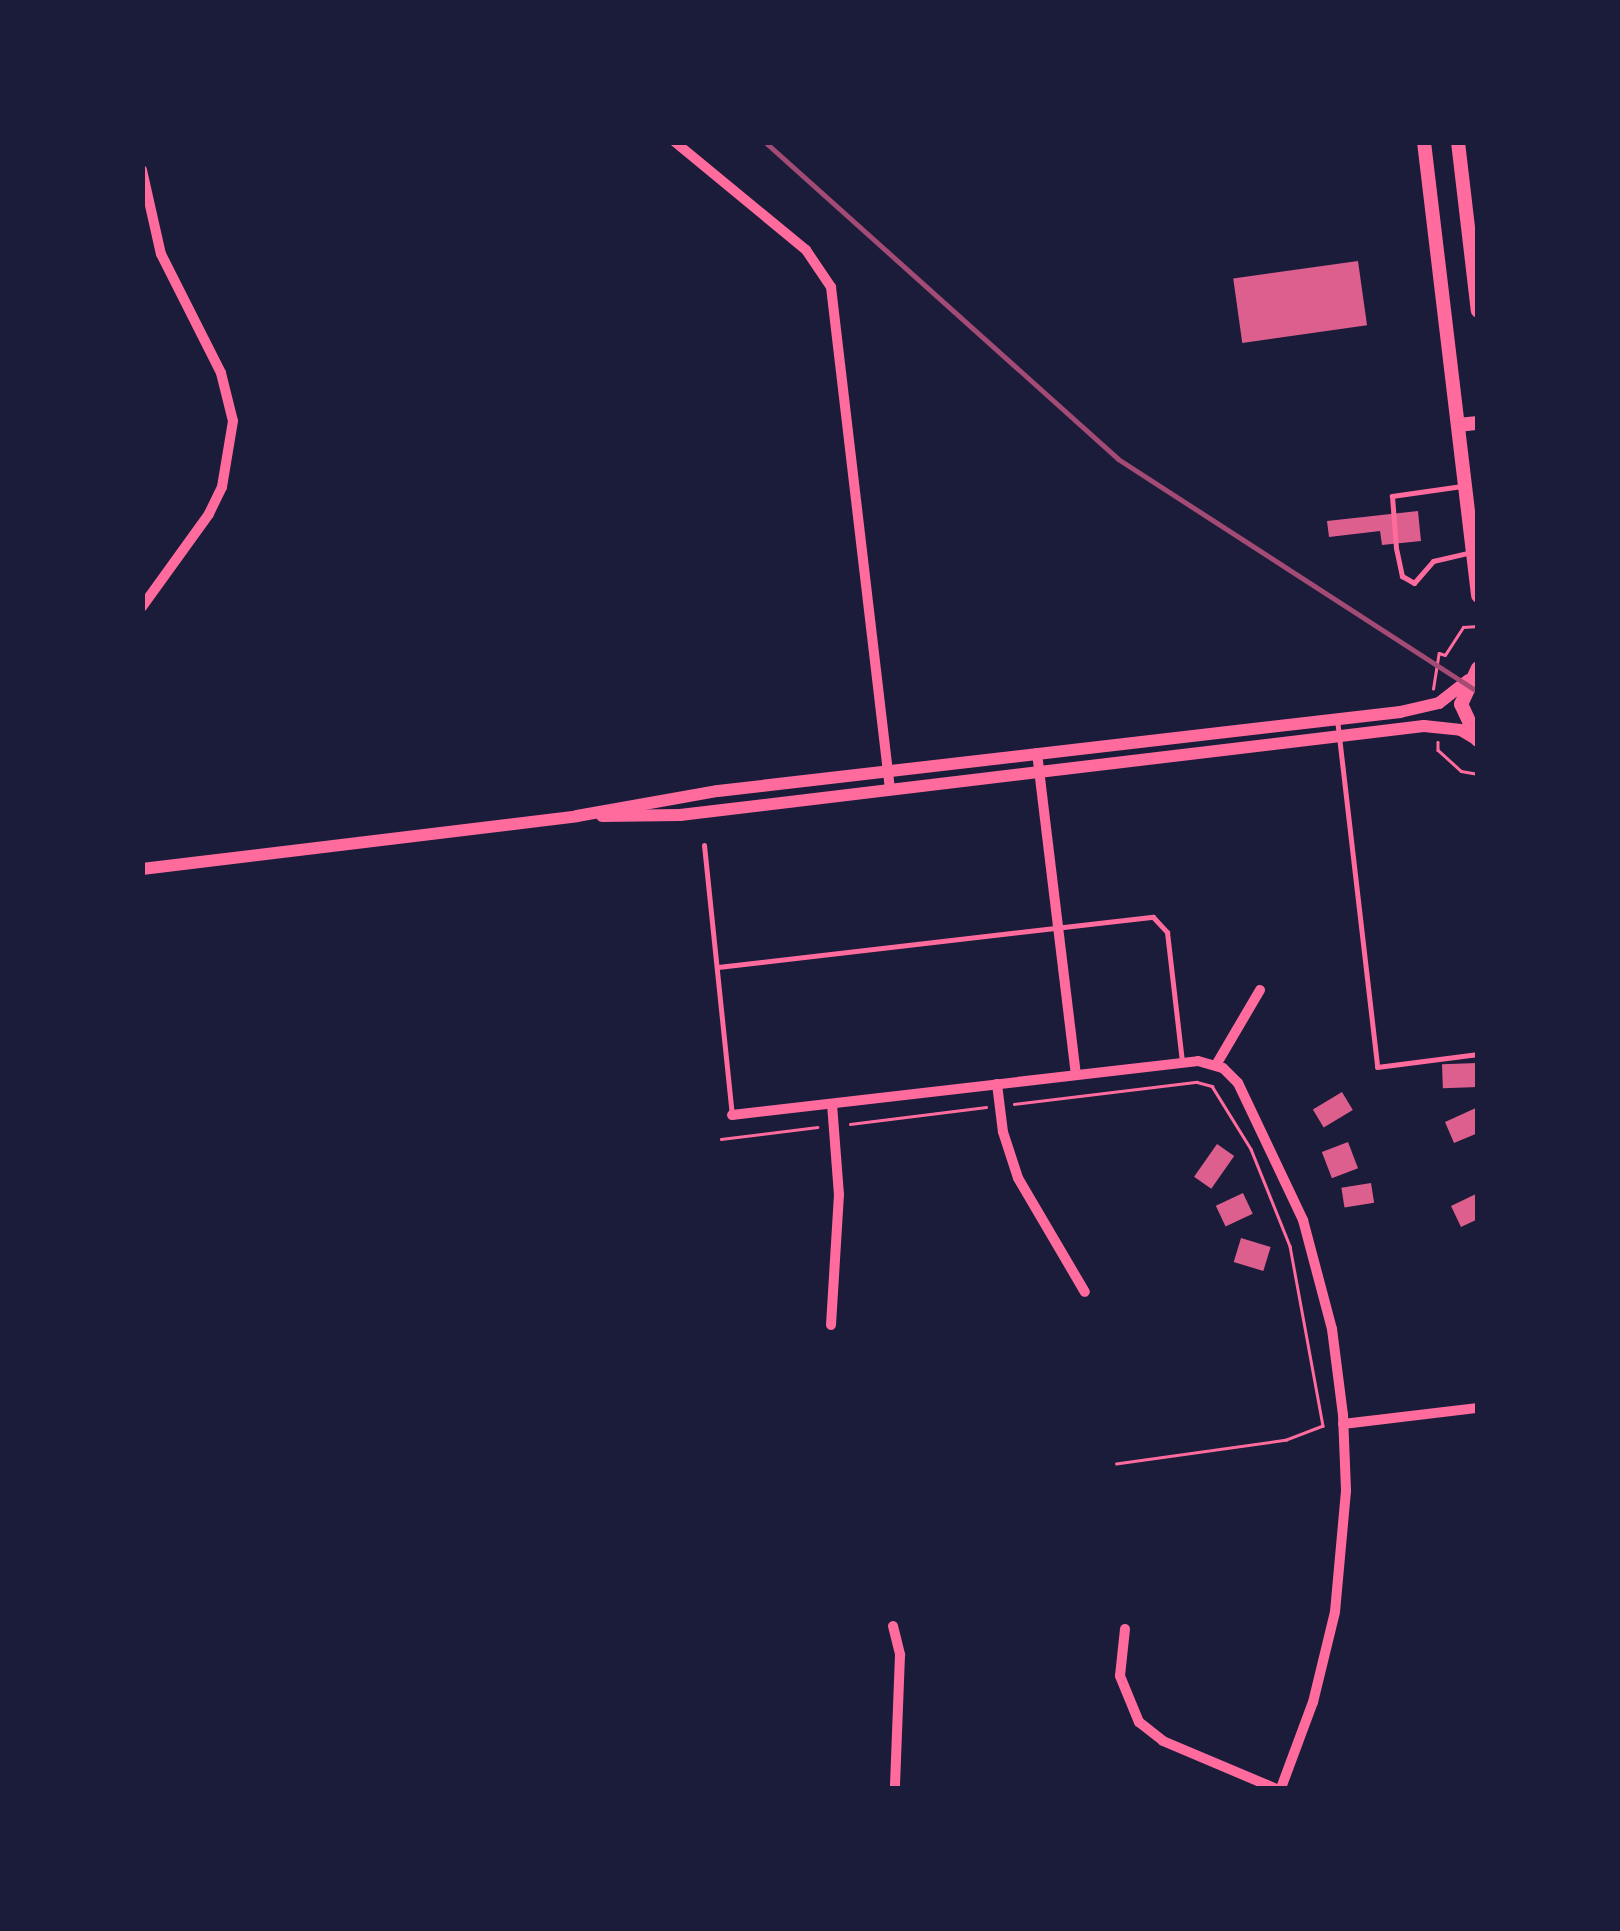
<!DOCTYPE html>
<html>
<head>
<meta charset="utf-8">
<style>
	body { margin:0 }
	#map { position:relative; width:1620px; height:1931px; overflow:hidden; background:#1b1b3a; font-family:"Alegreya Sans",sans-serif }
	div>[style] { position:absolute }
	.building>* { inset:0; background:#dd5f8e; transform-origin:0 0 }
	.path>* { height:2.5px; margin:-1.25px; padding:0 1.25px; transform-origin:1.25px; border-radius:1.25px; background:#ff6b9d }
	.service>* { height:5px; margin:-2.5px; padding:0 2.5px; transform-origin:2.5px; border-radius:2.5px; background:#ff6b9d }
	.minor>* { height:10px; margin:-5px; padding:0 5px; transform-origin:5px; border-radius:5px; background:#ff6b9d }
	.tertiary>* { height:12px; margin:-6px; padding:0 6px; transform-origin:6px; border-radius:6px; background:#ff6b9d }
	.secondary>* { height:14px; margin:-7px; padding:0 7px; transform-origin:7px; border-radius:7px; background:#ff6b9d }
	.rail>* { height:5px; margin:-2.5px; padding:0 2.5px; transform-origin:2.5px; border-radius:2.5px; background:#a44b75 }
	span { translate:-50% -50%; white-space:nowrap; text-align:center; line-height:1.15; -webkit-text-stroke:8px #1b1b3a; paint-order:stroke }
	.frame { position:absolute; inset:0; border:145px solid #1b1b3a; pointer-events:none }
</style>
</head>
<body>
<div id="map">
	<div class="building">
		<div style="left:1358px;top:261px;width:65px;height:126px;rotate:82deg"></div>
		<div style="clip-path:polygon(1418px 511px,1421px 541px,1382px 545px,1380px 531px,1329px 537px,1327px 521px)"></div>
		<div style="left:1477px;top:1063px;width:24px;height:35px;rotate:88deg"></div>
		<div style="left:1342px;top:1092px;width:21px;height:34px;rotate:59deg"></div>
		<div style="clip-path:polygon(1478px 1107px,1478px 1133px,1454px 1143px,1445px 1122px)"></div>
		<div style="left:1348px;top:1142px;width:28px;height:28px;rotate:69deg"></div>
		<div style="left:1217px;top:1144px;width:21px;height:40px;rotate:35deg"></div>
		<div style="left:1371px;top:1183px;width:20px;height:30px;rotate:81deg"></div>
		<div style="left:1243px;top:1193px;width:23px;height:30px;rotate:65deg"></div>
		<div style="clip-path:polygon(1478px 1193px,1478px 1219px,1461px 1227px,1451px 1206px)"></div>
		<div style="left:1241px;top:1238px;width:31px;height:25px;rotate:17deg"></div>
	</div>
	<div class="path">
		<div style="left:1433px;top:689px;width:36px;rotate:-81deg"></div>
		<div style="left:1439px;top:653px;width:6px;rotate:18deg"></div>
		<div style="left:1445px;top:655px;width:33px;rotate:-57deg"></div>
		<div style="left:1463px;top:627px;width:15px;rotate:-4deg"></div>
		<div style="left:1438px;top:742px;width:8px;rotate:90deg"></div>
		<div style="left:1438px;top:750px;width:31px;rotate:42deg"></div>
		<div style="left:1461px;top:771px;width:17px;rotate:10deg"></div>
		<div style="left:1014px;top:1104px;width:184px;rotate:-6.9deg"></div>
		<div style="left:1197px;top:1082px;width:16px;rotate:15deg"></div>
		<div style="left:1212px;top:1086px;width:74px;rotate:58.2deg"></div>
		<div style="left:1251px;top:1149px;width:105px;rotate:68.1deg"></div>
		<div style="left:1290px;top:1246px;width:183px;rotate:79.6deg"></div>
		<div style="left:1323px;top:1426px;width:39px;rotate:159deg"></div>
		<div style="left:1287px;top:1440px;width:172px;rotate:172deg"></div>
		<div style="left:850px;top:1124px;width:137px;rotate:-7.1deg"></div>
		<div style="left:721px;top:1139px;width:97px;rotate:-7.1deg"></div>
	</div>
	<div class="service">
		<div style="left:1462px;top:486px;width:71px;rotate:171.9deg"></div>
		<div style="left:1392px;top:496px;width:52px;rotate:85.6deg"></div>
		<div style="left:1396px;top:548px;width:29px;rotate:78deg"></div>
		<div style="left:1402px;top:576px;width:14px;rotate:30deg"></div>
		<div style="left:1414px;top:583px;width:29px;rotate:-49deg"></div>
		<div style="left:1433px;top:561px;width:37px;rotate:-13deg"></div>
		<div style="left:1337px;top:719px;width:350px;rotate:83.4deg"></div>
		<div style="left:1377px;top:1067px;width:102px;rotate:-7.3deg"></div>
		<div style="left:704px;top:845px;width:271px;rotate:84.1deg"></div>
		<div style="left:718px;top:967px;width:438px;rotate:-6.6deg"></div>
		<div style="left:1153px;top:917px;width:21px;rotate:47deg"></div>
		<div style="left:1167px;top:932px;width:131px;rotate:83.4deg"></div>
	</div>
	<div class="minor">
		<div style="left:675px;top:142px;width:170px;rotate:39.5deg"></div>
		<div style="left:806px;top:250px;width:45px;rotate:56deg"></div>
		<div style="left:831px;top:287px;width:505px;rotate:83.3deg"></div>
		<div style="left:142px;top:170px;width:86px;rotate:77.3deg"></div>
		<div style="left:161px;top:254px;width:133px;rotate:63.2deg"></div>
		<div style="left:221px;top:373px;width:49px;rotate:76deg"></div>
		<div style="left:233px;top:421px;width:67px;rotate:99.5deg"></div>
		<div style="left:222px;top:487px;width:30px;rotate:116deg"></div>
		<div style="left:209px;top:514px;width:115px;rotate:125.8deg"></div>
		<div style="left:1037px;top:753px;width:324px;rotate:83.1deg"></div>
		<div style="left:1216px;top:1065px;width:87px;rotate:-59.6deg"></div>
		<div style="left:997px;top:1084px;width:48px;rotate:82.9deg"></div>
		<div style="left:1003px;top:1132px;width:48px;rotate:71.9deg"></div>
		<div style="left:1018px;top:1178px;width:132px;rotate:59.6deg"></div>
		<div style="left:732px;top:1115px;width:469px;rotate:-6.6deg"></div>
		<div style="left:1198px;top:1061px;width:26px;rotate:16deg"></div>
		<div style="left:1223px;top:1068px;width:21px;rotate:45deg"></div>
		<div style="left:1238px;top:1083px;width:152px;rotate:64.6deg"></div>
		<div style="left:1303px;top:1220px;width:113px;rotate:75.1deg"></div>
		<div style="left:1332px;top:1329px;width:87px;rotate:82.7deg"></div>
		<div style="left:1343px;top:1415px;width:76px;rotate:87.7deg"></div>
		<div style="left:1346px;top:1491px;width:121px;rotate:95.2deg"></div>
		<div style="left:1335px;top:1612px;width:93px;rotate:103.7deg"></div>
		<div style="left:1313px;top:1702px;width:92px;rotate:110.4deg"></div>
		<div style="left:831px;top:1325px;width:130px;rotate:-86.5deg"></div>
		<div style="left:839px;top:1195px;width:91px;rotate:-94.4deg"></div>
		<div style="left:1343px;top:1424px;width:136px;rotate:-6.8deg"></div>
		<div style="left:893px;top:1626px;width:30px;rotate:76deg"></div>
		<div style="left:900px;top:1655px;width:133px;rotate:92.2deg"></div>
		<div style="left:1125px;top:1629px;width:47px;rotate:96.1deg"></div>
		<div style="left:1120px;top:1676px;width:50px;rotate:67.6deg"></div>
		<div style="left:1139px;top:1722px;width:31px;rotate:38deg"></div>
		<div style="left:1163px;top:1741px;width:121px;rotate:22.9deg"></div>
	</div>
	<div class="tertiary">
		<div style="left:602px;top:816px;width:78px;rotate:-0.7deg"></div>
		<div style="left:680px;top:815px;width:749px;rotate:-6.82deg"></div>
		<div style="left:1424px;top:726px;width:37px;rotate:6deg"></div>
		<div style="left:1461px;top:730px;width:17px;rotate:31deg"></div>
		<div style="left:142px;top:869px;width:438px;rotate:-6.9deg"></div>
		<div style="left:577px;top:816px;width:143px;rotate:-10.1deg"></div>
		<div style="left:718px;top:791px;width:687px;rotate:-6.61deg"></div>
		<div style="left:1400px;top:712px;width:40px;rotate:-13deg"></div>
		<div style="left:1439px;top:703px;width:37px;rotate:-38deg"></div>
	</div>
	<div class="secondary">
		<div style="left:1424px;top:142px;width:457px;rotate:83.2deg"></div>
		<div style="left:1458px;top:142px;width:170px;rotate:83.3deg"></div>
		<div style="left:1458px;top:425px;width:20px;rotate:-6deg"></div>
		<div style="left:1478px;top:668px;width:40px;rotate:115deg"></div>
		<div style="left:1461px;top:704px;width:40px;rotate:65deg"></div>
	</div>
	<div class="rail">
		<div style="left:765px;top:142px;width:474px;rotate:41.9deg"></div>
		<div style="left:1118px;top:459px;width:429px;rotate:32.9deg"></div>
	</div>
	<div class="frame"></div>
</div>
</body>
</html>
